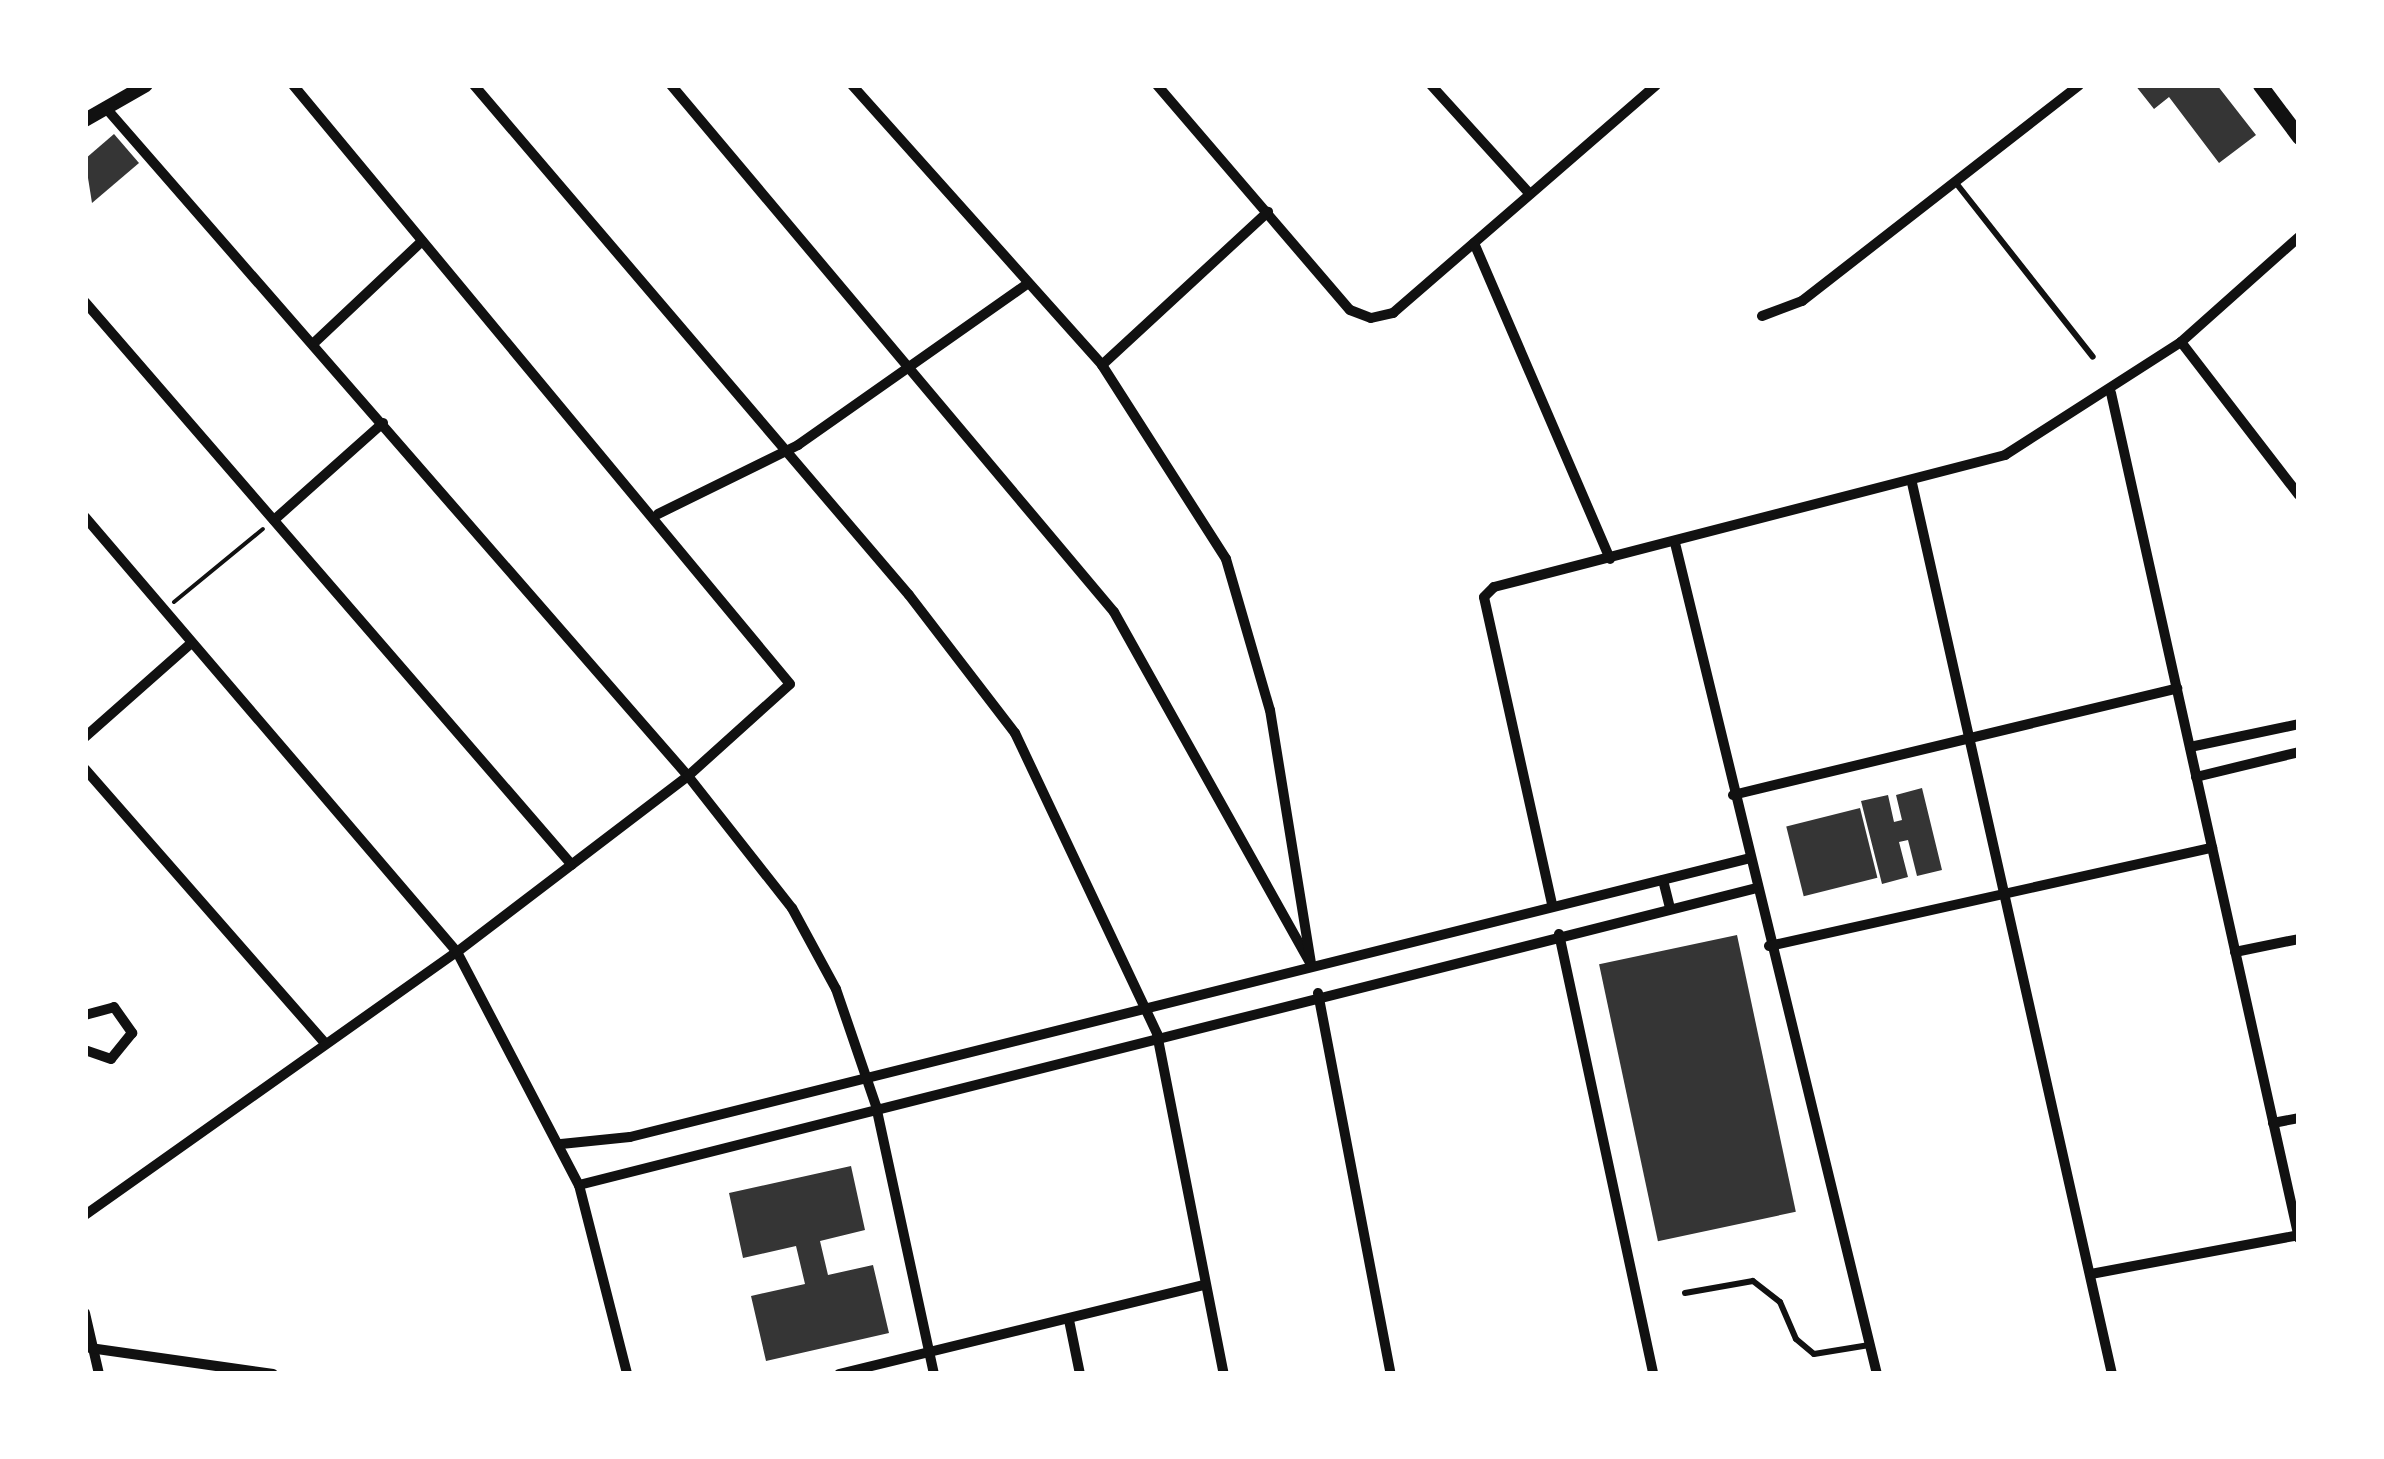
<!DOCTYPE html>
<html>
<head>
<meta charset="utf-8">
<style>
	body { margin:0 }
	#map { position:relative; width:2384px; height:1459px; overflow:hidden; background:#fff; font-family:"Roboto Condensed",sans-serif }
	div>[style] { position:absolute }
	.building>* { inset:0; background:#353535; transform-origin:0 0 }
	.path>* { height:4px; margin:-2px; padding:0 2px; transform-origin:2px; border-radius:2px; background:#111 }
	.service>* { height:6px; margin:-3px; padding:0 3px; transform-origin:3px; border-radius:3px; background:#111 }
	.minor>* { height:10px; margin:-5px; padding:0 5px; transform-origin:5px; border-radius:5px; background:#111 }
	.tertiary>* { height:14px; margin:-7px; padding:0 7px; transform-origin:7px; border-radius:7px; background:#111 }
	.secondary>* { height:15px; margin:-7.5px; padding:0 7.5px; transform-origin:7.5px; border-radius:7.5px; background:#111 }
	span { translate:-50% -50%; white-space:nowrap; text-align:center; line-height:1.15; -webkit-text-stroke:8px #fff; paint-order:stroke }
	.frame { position:absolute; inset:0; border:88px solid #fff; pointer-events:none }
</style>
</head>
<body>
<div id="map">
	<div class="building">
		<div style="clip-path:polygon(2135px 85px,2217px 85px,2256px 135px,2219px 163px,2169px 97px,2154px 109px)"></div>
		<div style="clip-path:polygon(114px 134px,139px 163px,92px 203px,85px 159px)"></div>
		<div style="clip-path:polygon(1922px 788px,1942px 870px,1917px 876px,1908px 840px,1899px 842px,1908px 877px,1882px 884px,1861px 801px,1888px 795px,1894px 822px,1902px 820px,1896px 795px)"></div>
		<div style="left:1860px;top:808px;width:72px;height:76px;rotate:76deg"></div>
		<div style="left:1737px;top:935px;width:283px;height:141px;rotate:78deg"></div>
		<div style="clip-path:polygon(851px 1166px,865px 1230px,820px 1241px,828px 1275px,873px 1265px,889px 1333px,766px 1361px,751px 1296px,805px 1284px,796px 1246px,743px 1258px,729px 1193px)"></div>
	</div>
	<div class="path">
		<div style="left:174px;top:602px;width:115px;rotate:-39.4deg"></div>
	</div>
	<div class="service">
		<div style="left:1956px;top:183px;width:221px;rotate:51.8deg"></div>
		<div style="left:1685px;top:1293px;width:69px;rotate:-10deg"></div>
		<div style="left:1753px;top:1281px;width:34px;rotate:38deg"></div>
		<div style="left:1780px;top:1302px;width:40px;rotate:66.6deg"></div>
		<div style="left:1796px;top:1339px;width:23px;rotate:40deg"></div>
		<div style="left:1814px;top:1354px;width:56px;rotate:-9.3deg"></div>
	</div>
	<div class="minor">
		<div style="left:474px;top:85px;width:670px;rotate:49.54deg"></div>
		<div style="left:909px;top:595px;width:174px;rotate:52.5deg"></div>
		<div style="left:1015px;top:733px;width:333px;rotate:64.7deg"></div>
		<div style="left:1157px;top:1034px;width:347px;rotate:78.9deg"></div>
		<div style="left:671px;top:85px;width:688px;rotate:49.95deg"></div>
		<div style="left:1114px;top:612px;width:404px;rotate:60.8deg"></div>
		<div style="left:852px;top:85px;width:375px;rotate:48.2deg"></div>
		<div style="left:1102px;top:365px;width:230px;rotate:57.4deg"></div>
		<div style="left:1226px;top:559px;width:157px;rotate:73.8deg"></div>
		<div style="left:1270px;top:710px;width:257px;rotate:80.8deg"></div>
		<div style="left:1157px;top:85px;width:296px;rotate:49.4deg"></div>
		<div style="left:1350px;top:310px;width:22px;rotate:21deg"></div>
		<div style="left:1371px;top:318px;width:23px;rotate:-13deg"></div>
		<div style="left:1393px;top:313px;width:348px;rotate:-40.9deg"></div>
		<div style="left:1431px;top:85px;width:147px;rotate:47.8deg"></div>
		<div style="left:105px;top:107px;width:887px;rotate:48.93deg"></div>
		<div style="left:688px;top:776px;width:168px;rotate:51.8deg"></div>
		<div style="left:792px;top:908px;width:92px;rotate:61.5deg"></div>
		<div style="left:836px;top:989px;width:124px;rotate:71.1deg"></div>
		<div style="left:876px;top:1106px;width:274px;rotate:77.8deg"></div>
		<div style="left:1474px;top:243px;width:344px;rotate:66.7deg"></div>
		<div style="left:85px;top:302px;width:744px;rotate:49.14deg"></div>
		<div style="left:1762px;top:316px;width:43px;rotate:-20.6deg"></div>
		<div style="left:1802px;top:301px;width:351px;rotate:-37.9deg"></div>
		<div style="left:315px;top:342px;width:147px;rotate:-43.3deg"></div>
		<div style="left:2181px;top:342px;width:193px;rotate:52.4deg"></div>
		<div style="left:1102px;top:365px;width:226px;rotate:-42.7deg"></div>
		<div style="left:2111px;top:393px;width:866px;rotate:77.46deg"></div>
		<div style="left:1912px;top:483px;width:913px;rotate:77.35deg"></div>
		<div style="left:658px;top:514px;width:156px;rotate:-26.2deg"></div>
		<div style="left:798px;top:445px;width:280px;rotate:-35.1deg"></div>
		<div style="left:85px;top:517px;width:572px;rotate:49.46deg"></div>
		<div style="left:457px;top:952px;width:263px;rotate:62.4deg"></div>
		<div style="left:579px;top:1185px;width:195px;rotate:75.7deg"></div>
		<div style="left:274px;top:520px;width:146px;rotate:-41.7deg"></div>
		<div style="left:1675px;top:543px;width:855px;rotate:76.34deg"></div>
		<div style="left:85px;top:737px;width:139px;rotate:-41.5deg"></div>
		<div style="left:2190px;top:747px;width:111px;rotate:-11.9deg"></div>
		<div style="left:85px;top:769px;width:364px;rotate:48.8deg"></div>
		<div style="left:2196px;top:777px;width:106px;rotate:-13.6deg"></div>
		<div style="left:1733px;top:795px;width:457px;rotate:-13.5deg"></div>
		<div style="left:1663px;top:880px;width:29px;rotate:76deg"></div>
		<div style="left:1552px;top:904px;width:314px;rotate:-102.5deg"></div>
		<div style="left:1484px;top:597px;width:14px;rotate:-45deg"></div>
		<div style="left:1494px;top:587px;width:528px;rotate:-14.48deg"></div>
		<div style="left:2005px;top:455px;width:209px;rotate:-32.7deg"></div>
		<div style="left:2181px;top:342px;width:158px;rotate:-41.7deg"></div>
		<div style="left:1559px;top:934px;width:450px;rotate:77.9deg"></div>
		<div style="left:1769px;top:946px;width:454px;rotate:-12.5deg"></div>
		<div style="left:2235px;top:952px;width:65px;rotate:-11.5deg"></div>
		<div style="left:1318px;top:993px;width:388px;rotate:79.2deg"></div>
		<div style="left:85px;top:1015px;width:30px;rotate:-15deg"></div>
		<div style="left:114px;top:1007px;width:32px;rotate:55deg"></div>
		<div style="left:132px;top:1033px;width:33px;rotate:129deg"></div>
		<div style="left:111px;top:1059px;width:28px;rotate:-161deg"></div>
		<div style="left:2273px;top:1123px;width:26px;rotate:-11deg"></div>
		<div style="left:561px;top:1144px;width:69px;rotate:-5.8deg"></div>
		<div style="left:630px;top:1137px;width:1151px;rotate:-13.98deg"></div>
		<div style="left:579px;top:1185px;width:1211px;rotate:-14.15deg"></div>
		<div style="left:85px;top:1215px;width:456px;rotate:-35.3deg"></div>
		<div style="left:457px;top:952px;width:290px;rotate:-37.3deg"></div>
		<div style="left:688px;top:776px;width:137px;rotate:-42deg"></div>
		<div style="left:790px;top:684px;width:778px;rotate:-129.68deg"></div>
		<div style="left:2091px;top:1274px;width:212px;rotate:-10.6deg"></div>
		<div style="left:85px;top:1313px;width:63px;rotate:77.1deg"></div>
		<div style="left:1069px;top:1320px;width:55px;rotate:78.5deg"></div>
		<div style="left:90px;top:1348px;width:185px;rotate:8.1deg"></div>
		<div style="left:839px;top:1374px;width:377px;rotate:-13.7deg"></div>
	</div>
	<div class="tertiary">
		<div style="left:85px;top:120px;width:70px;rotate:-29.8deg"></div>
	</div>
	<div class="secondary">
		<div style="left:2260px;top:85px;width:65px;rotate:53.1deg"></div>
	</div>
	<div class="frame"></div>
</div>
</body>
</html>
